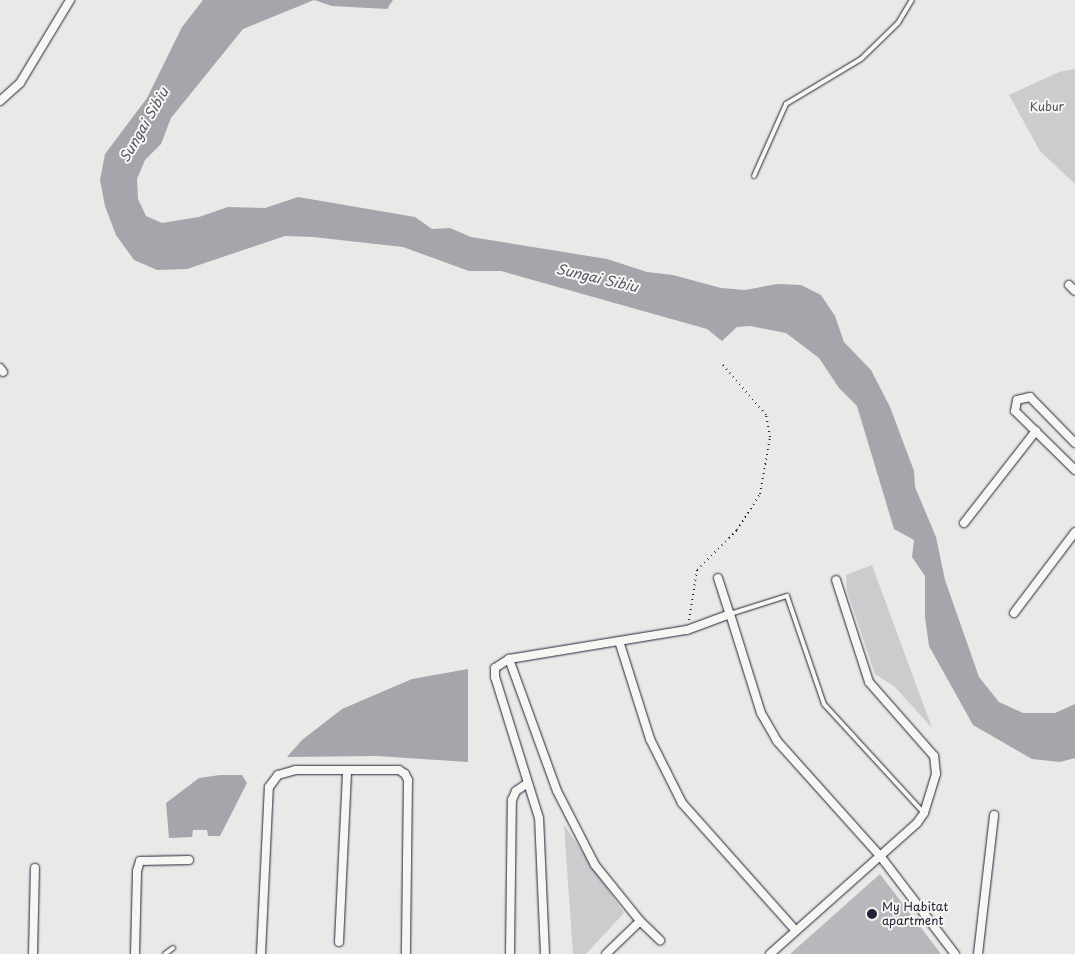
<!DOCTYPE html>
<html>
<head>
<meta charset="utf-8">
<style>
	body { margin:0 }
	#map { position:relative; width:1075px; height:954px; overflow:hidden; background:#e9e9e7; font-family:"Playpen Sans",sans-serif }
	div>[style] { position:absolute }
	.green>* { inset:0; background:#ccccce }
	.water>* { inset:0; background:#a5a5ac }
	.building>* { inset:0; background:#b8b8bc }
	.path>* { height:2px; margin-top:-1px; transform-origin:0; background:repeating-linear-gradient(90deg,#22223b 0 1px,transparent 0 5px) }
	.roads { filter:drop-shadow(0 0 1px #22223b) drop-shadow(0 0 1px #22223b) }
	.lane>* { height:4px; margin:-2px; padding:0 2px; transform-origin:2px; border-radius:2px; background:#f6f6f2 }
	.street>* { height:8px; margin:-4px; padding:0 4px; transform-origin:4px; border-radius:4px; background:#f6f6f2 }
	.dots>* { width:14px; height:14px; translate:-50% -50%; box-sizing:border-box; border:2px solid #f6f6f2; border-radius:50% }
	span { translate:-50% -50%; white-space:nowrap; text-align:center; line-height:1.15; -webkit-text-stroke:4px #f6f6f2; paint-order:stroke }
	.park-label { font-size:12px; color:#555567 }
	.poi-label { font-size:12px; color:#22223b }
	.left { translate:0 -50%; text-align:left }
	.water-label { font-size:14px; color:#565668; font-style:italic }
</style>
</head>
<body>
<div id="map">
	<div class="green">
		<div style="clip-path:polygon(1075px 69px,1075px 184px,1040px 151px,1009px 95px,1059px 72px)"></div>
		<div style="clip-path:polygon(872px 565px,932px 728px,895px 687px,875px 674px,847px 591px,846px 575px)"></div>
		<div style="clip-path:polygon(564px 825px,624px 913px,586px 954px,573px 954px)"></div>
	</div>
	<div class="water">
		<div style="clip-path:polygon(203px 0,393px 0,387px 9px,332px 6px,314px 0,243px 29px,171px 118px,161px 144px,145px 160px,137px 179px,138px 199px,146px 216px,162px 223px,199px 217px,228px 207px,265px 208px,298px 197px,415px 217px,432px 229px,450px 228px,471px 237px,607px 259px,647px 272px,673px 275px,721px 288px,745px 290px,777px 284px,801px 285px,821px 295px,835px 316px,844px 342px,871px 370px,890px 407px,914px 471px,915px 487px,936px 537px,945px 580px,979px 677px,999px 702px,1023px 713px,1055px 713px,1075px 704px,1075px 758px,1060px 762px,1032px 759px,973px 725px,929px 646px,925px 617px,925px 576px,912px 557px,914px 540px,894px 529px,857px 406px,839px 388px,819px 358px,786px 333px,750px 326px,737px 327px,722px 341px,707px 329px,501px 271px,469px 271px,403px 247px,313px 237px,285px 236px,187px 269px,157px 270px,134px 260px,116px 235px,105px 206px,100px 180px,105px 154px,147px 98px,182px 27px)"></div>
		<div style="clip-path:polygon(468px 669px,468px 762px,377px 756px,287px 757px,302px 740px,342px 709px,412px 679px)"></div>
		<div style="clip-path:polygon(220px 775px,242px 775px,247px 783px,220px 836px,208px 836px,207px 830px,193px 830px,192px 837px,169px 838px,166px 803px,199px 778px)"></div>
	</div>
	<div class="building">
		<div style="clip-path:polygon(880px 874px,941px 954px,790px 954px)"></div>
	</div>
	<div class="path">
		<div style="left:689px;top:620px;width:51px;rotate:-80.9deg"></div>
		<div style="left:697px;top:570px;width:57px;rotate:-45deg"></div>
		<div style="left:737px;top:530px;width:43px;rotate:-57.4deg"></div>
		<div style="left:760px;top:494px;width:58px;rotate:-80deg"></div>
		<div style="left:770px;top:437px;width:22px;rotate:-100deg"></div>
		<div style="left:766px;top:415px;width:66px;rotate:-130.7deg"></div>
	</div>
	<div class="roads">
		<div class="lane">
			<div style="left:754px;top:176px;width:79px;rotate:-66deg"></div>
			<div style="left:786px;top:104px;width:87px;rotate:-31deg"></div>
			<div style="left:861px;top:59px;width:52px;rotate:-44.2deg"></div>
			<div style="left:898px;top:23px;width:27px;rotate:-59deg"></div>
			<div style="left:730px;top:614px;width:60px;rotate:-17.5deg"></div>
			<div style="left:787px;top:596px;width:114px;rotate:71.1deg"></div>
			<div style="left:824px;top:704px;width:148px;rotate:47.5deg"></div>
			<div style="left:165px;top:954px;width:10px;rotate:-37deg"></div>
		</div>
		<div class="street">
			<div style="left:0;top:101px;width:27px;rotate:-42deg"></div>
			<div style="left:20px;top:83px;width:97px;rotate:-58.9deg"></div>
			<div style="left:1069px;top:285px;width:8px;rotate:45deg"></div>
			<div style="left:0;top:368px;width:5px;rotate:53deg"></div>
			<div style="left:1075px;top:443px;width:64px;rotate:-134.4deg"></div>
			<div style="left:1030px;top:397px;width:13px;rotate:167deg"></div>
			<div style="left:1017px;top:400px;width:11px;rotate:100deg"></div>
			<div style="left:1015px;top:411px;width:84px;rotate:44.5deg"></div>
			<div style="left:964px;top:523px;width:117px;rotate:-52deg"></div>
			<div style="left:718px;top:578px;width:38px;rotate:72deg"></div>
			<div style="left:1014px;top:613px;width:101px;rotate:-53deg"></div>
			<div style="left:619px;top:641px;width:103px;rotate:72.4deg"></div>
			<div style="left:650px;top:739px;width:72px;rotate:63.4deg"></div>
			<div style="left:682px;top:803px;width:170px;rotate:48.3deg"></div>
			<div style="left:509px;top:659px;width:140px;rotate:70deg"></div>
			<div style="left:557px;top:791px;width:83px;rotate:62.8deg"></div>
			<div style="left:595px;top:865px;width:72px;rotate:51.2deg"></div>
			<div style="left:640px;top:921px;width:28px;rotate:44deg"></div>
			<div style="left:339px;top:942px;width:172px;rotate:-87.3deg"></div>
			<div style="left:33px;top:954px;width:86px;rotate:-88.7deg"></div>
			<div style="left:135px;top:954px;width:83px;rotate:-88.6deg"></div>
			<div style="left:137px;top:871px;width:10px;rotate:-73deg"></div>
			<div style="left:140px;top:861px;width:49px;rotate:-1.2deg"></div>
			<div style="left:261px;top:954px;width:167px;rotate:-87.3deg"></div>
			<div style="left:269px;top:787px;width:15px;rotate:-53deg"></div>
			<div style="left:278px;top:775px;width:18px;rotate:-16deg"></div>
			<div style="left:295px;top:770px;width:104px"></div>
			<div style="left:399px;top:770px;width:7px;rotate:34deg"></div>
			<div style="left:405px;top:774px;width:7px;rotate:63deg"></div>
			<div style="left:408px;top:780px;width:174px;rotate:90.7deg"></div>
			<div style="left:510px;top:954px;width:154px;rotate:-89.3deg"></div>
			<div style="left:512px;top:800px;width:10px;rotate:-66deg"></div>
			<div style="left:516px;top:791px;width:14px;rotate:-34deg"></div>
			<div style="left:545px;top:954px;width:136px;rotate:-92.5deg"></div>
			<div style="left:539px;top:818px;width:148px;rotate:-107.3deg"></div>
			<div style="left:495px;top:677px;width:9px;rotate:-90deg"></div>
			<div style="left:495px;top:668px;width:17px;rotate:-33deg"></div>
			<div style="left:509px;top:659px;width:180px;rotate:-9.3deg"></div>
			<div style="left:687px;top:630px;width:46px;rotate:-20.4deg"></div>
			<div style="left:730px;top:614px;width:104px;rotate:72.6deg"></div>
			<div style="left:761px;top:713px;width:32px;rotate:60deg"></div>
			<div style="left:777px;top:741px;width:156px;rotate:48.1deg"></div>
			<div style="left:881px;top:857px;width:122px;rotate:52.7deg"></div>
			<div style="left:606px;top:954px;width:47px;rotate:-44.1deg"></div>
			<div style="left:770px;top:954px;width:197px;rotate:-41.7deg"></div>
			<div style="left:917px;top:823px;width:12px;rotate:-55deg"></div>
			<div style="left:924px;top:813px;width:41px;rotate:-72.9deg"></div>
			<div style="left:936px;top:774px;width:18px;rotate:-96deg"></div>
			<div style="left:934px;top:756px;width:98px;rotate:-131.3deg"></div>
			<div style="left:869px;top:682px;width:107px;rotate:-107.9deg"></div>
			<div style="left:978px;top:954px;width:140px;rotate:-83.4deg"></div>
		</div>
	</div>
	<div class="dots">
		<div style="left:872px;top:914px;background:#22223b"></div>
	</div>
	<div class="park-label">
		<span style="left:1047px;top:107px">Kubur</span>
	</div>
	<div class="poi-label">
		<span class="left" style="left:882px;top:914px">My Habitat<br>apartment</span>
	</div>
	<div class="water-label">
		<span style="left:144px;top:125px;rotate:-60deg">Sungai Sibiu</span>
		<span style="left:597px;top:278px;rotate:13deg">Sungai Sibiu</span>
	</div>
</div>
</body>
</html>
